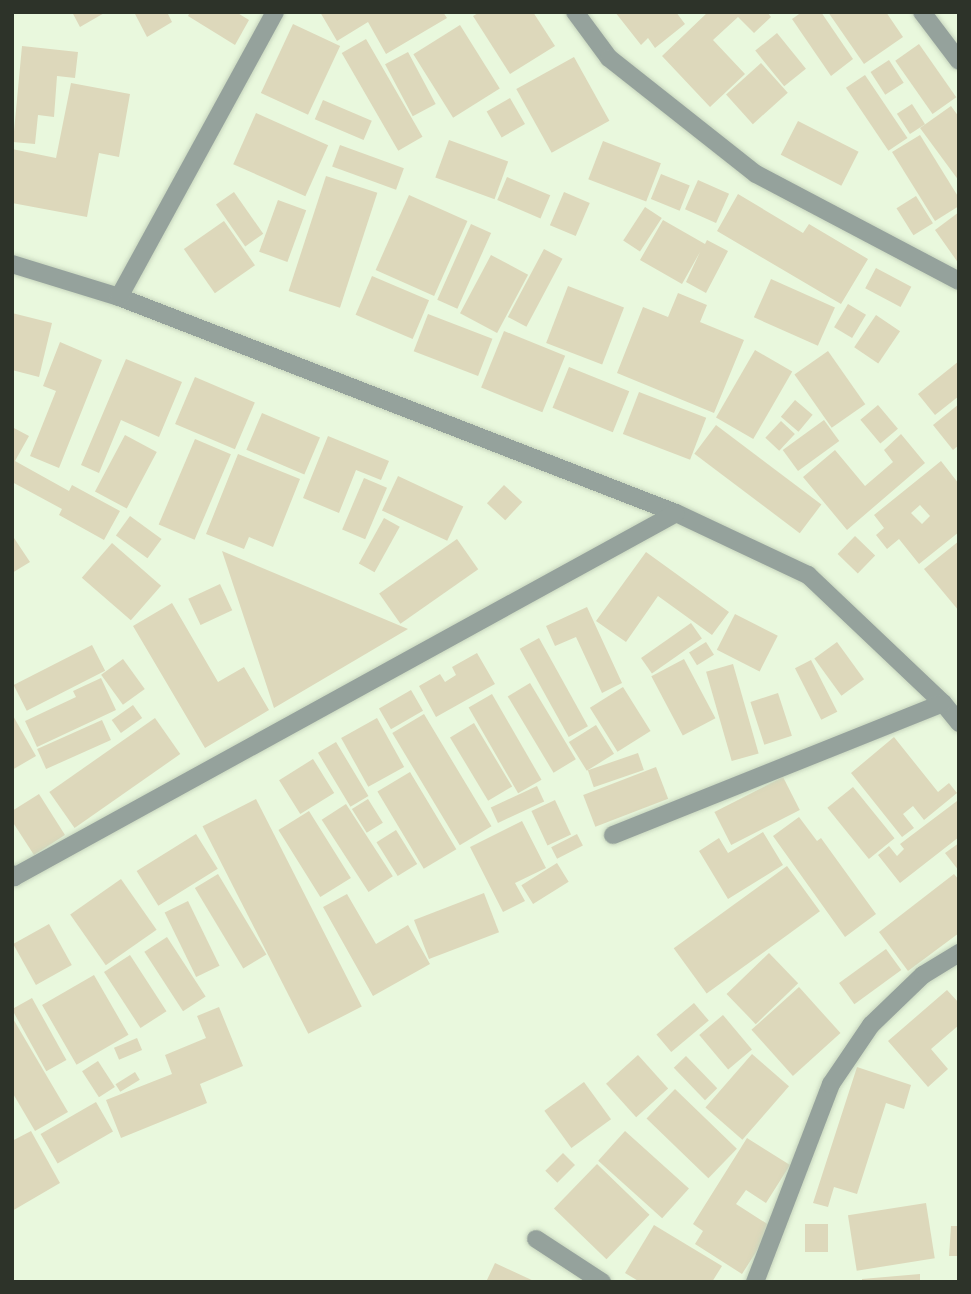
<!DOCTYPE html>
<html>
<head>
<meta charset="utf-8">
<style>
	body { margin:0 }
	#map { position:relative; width:971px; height:1294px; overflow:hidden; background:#e9f8dd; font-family:"PT Sans",sans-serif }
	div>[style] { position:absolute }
	.building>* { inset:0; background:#ddd8bb; transform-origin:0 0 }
	.roads { filter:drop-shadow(0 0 2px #c7d5bd) drop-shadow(0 0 2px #c7d5bd) }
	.minor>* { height:18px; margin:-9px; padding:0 9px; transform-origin:9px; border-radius:9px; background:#95a29c }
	span { translate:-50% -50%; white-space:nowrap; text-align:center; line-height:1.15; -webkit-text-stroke:6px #e9f8dd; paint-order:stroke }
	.frame { position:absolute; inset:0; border:14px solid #2d3329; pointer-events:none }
</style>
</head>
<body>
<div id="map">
	<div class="building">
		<div style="clip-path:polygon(72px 12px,106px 12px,80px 27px)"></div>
		<div style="clip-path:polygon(134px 12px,167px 12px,172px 22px,147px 37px)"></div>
		<div style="clip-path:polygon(190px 12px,236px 12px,249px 20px,235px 45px,188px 16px)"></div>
		<div style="clip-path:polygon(320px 12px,443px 12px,447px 18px,386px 54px,368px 22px,337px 41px)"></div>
		<div style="clip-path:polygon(480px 12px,533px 12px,555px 46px,510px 74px,473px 16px)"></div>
		<div style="clip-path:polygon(615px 12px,676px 12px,685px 24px,655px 48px,648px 38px,641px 45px)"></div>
		<div style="clip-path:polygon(708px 12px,767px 12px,771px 17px,754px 33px,738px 17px,713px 40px,745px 74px,710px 107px,662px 56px)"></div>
		<div style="clip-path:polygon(802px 12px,821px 12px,853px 59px,831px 76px,792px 19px)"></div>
		<div style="clip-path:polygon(828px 12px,886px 12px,903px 37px,864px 64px)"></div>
		<div style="left:293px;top:24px;width:52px;height:76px;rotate:25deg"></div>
		<div style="left:460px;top:25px;width:75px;height:55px;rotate:58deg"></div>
		<div style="left:777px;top:33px;width:46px;height:28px;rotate:51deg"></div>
		<div style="left:366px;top:39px;width:113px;height:28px;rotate:60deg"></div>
		<div style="left:919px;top:44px;width:65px;height:29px;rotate:55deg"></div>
		<div style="clip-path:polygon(22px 46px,78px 52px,75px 78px,57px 76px,54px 117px,38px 115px,35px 144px,13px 142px)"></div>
		<div style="left:408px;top:52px;width:59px;height:26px;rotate:62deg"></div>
		<div style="left:574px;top:57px;width:73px;height:66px;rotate:61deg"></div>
		<div style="left:889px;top:60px;width:27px;height:22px;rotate:57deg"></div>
		<div style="left:761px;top:63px;width:40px;height:47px;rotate:48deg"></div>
		<div style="left:865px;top:75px;width:76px;height:23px;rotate:56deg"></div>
		<div style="clip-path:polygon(71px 83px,130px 94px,119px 157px,99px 153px,87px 217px,12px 203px,12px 149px,56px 158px)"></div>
		<div style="left:510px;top:98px;width:30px;height:27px;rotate:60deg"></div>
		<div style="left:323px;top:100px;width:53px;height:21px;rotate:23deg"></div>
		<div style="left:912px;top:104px;width:24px;height:18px;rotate:57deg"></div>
		<div style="clip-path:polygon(951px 106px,959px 117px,959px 181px,920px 128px)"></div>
		<div style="left:256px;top:113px;width:79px;height:56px;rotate:24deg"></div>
		<div style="left:798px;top:121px;width:68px;height:38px;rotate:27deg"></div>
		<div style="clip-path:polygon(920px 135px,959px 198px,959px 206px,935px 221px,892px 152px)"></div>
		<div style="left:449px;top:140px;width:63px;height:40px;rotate:20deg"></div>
		<div style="left:603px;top:141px;width:62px;height:41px;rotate:21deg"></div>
		<div style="left:340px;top:145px;width:68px;height:23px;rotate:20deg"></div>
		<div style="left:661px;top:174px;width:31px;height:27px;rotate:22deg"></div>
		<div style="left:326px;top:176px;width:54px;height:121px;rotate:18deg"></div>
		<div style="left:507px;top:177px;width:47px;height:25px;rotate:23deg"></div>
		<div style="left:698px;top:180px;width:34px;height:32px;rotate:24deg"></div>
		<div style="left:234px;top:192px;width:51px;height:22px;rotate:55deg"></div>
		<div style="left:564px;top:192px;width:28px;height:36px;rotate:23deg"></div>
		<div style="clip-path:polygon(738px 194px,803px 233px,809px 224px,868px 259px,841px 304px,717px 231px)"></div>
		<div style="left:409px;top:195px;width:64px;height:82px;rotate:24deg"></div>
		<div style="left:916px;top:196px;width:32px;height:23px;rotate:58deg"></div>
		<div style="left:278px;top:200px;width:30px;height:55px;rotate:20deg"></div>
		<div style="left:645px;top:207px;width:20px;height:40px;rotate:33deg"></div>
		<div style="clip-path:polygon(959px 212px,959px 264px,935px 230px)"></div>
		<div style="clip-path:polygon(663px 220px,705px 244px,707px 240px,728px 251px,706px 293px,686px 282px,700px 252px,682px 284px,640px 260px)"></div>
		<div style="left:224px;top:221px;width:54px;height:49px;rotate:55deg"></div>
		<div style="left:471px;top:224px;width:22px;height:83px;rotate:24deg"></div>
		<div style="left:544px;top:249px;width:21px;height:77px;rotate:28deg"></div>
		<div style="left:491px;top:255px;width:42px;height:66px;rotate:28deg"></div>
		<div style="left:876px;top:268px;width:40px;height:23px;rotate:28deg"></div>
		<div style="left:372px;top:276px;width:62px;height:42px;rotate:23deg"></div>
		<div style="left:771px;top:279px;width:70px;height:42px;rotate:24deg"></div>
		<div style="left:568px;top:286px;width:60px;height:61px;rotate:21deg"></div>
		<div style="clip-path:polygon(678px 293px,707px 305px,700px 322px,744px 340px,714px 413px,617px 373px,643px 307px,668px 317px)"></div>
		<div style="left:848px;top:304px;width:21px;height:27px;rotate:31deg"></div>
		<div style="clip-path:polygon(12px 313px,52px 323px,39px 377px,12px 370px)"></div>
		<div style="left:428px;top:314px;width:69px;height:40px;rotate:21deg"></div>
		<div style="left:876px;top:315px;width:29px;height:39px;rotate:34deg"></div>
		<div style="left:504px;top:331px;width:66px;height:61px;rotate:22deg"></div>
		<div style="clip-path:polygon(60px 342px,102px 360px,59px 468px,30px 456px,56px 391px,43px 386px)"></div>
		<div style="left:755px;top:350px;width:43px;height:78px;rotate:30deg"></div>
		<div style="left:828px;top:351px;width:65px;height:41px;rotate:55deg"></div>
		<div style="clip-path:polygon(126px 359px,182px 382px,159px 437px,121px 420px,99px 473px,81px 465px)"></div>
		<div style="clip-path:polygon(959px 361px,959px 396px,935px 415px,918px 394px)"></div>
		<div style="left:569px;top:367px;width:65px;height:44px;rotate:22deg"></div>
		<div style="left:195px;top:377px;width:65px;height:51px;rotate:23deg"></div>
		<div style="left:639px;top:392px;width:72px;height:45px;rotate:21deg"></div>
		<div style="left:795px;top:400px;width:23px;height:22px;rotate:40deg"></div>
		<div style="clip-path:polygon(959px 404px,959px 445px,953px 450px,933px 425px)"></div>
		<div style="left:878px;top:405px;width:31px;height:23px;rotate:50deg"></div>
		<div style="left:262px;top:413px;width:63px;height:40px;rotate:23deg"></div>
		<div style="left:824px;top:420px;width:26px;height:51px;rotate:54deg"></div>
		<div style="left:781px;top:421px;width:19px;height:23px;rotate:43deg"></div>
		<div style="left:716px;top:425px;width:132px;height:36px;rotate:37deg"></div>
		<div style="clip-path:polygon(12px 427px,29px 436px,15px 461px,69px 491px,72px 485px,120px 511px,104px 540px,59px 515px,62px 509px,12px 482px)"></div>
		<div style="clip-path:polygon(901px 434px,925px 463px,847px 530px,803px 477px,835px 450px,865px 486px,893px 462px,884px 450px)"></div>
		<div style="left:125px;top:435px;width:36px;height:64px;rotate:28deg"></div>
		<div style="clip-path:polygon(328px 436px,389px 461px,381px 480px,356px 470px,339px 513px,303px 498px)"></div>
		<div style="left:195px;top:439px;width:39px;height:93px;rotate:23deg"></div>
		<div style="clip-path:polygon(238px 454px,300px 479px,273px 547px,249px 537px,244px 549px,206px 534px)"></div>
		<div style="clip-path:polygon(evenodd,941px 461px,959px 484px,959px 532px,919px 564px,899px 539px,887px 549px,876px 535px,884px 528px,874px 515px,941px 461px,920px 505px,930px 516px,922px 524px,911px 513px,920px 505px)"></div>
		<div style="left:398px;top:476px;width:72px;height:38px;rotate:25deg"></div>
		<div style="left:364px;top:478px;width:25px;height:56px;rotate:23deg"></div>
		<div style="left:504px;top:485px;width:25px;height:25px;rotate:43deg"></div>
		<div style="left:130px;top:516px;width:39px;height:24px;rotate:36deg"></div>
		<div style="left:384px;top:518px;width:18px;height:52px;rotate:29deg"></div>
		<div style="clip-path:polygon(12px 535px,30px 562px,12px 573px)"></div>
		<div style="left:855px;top:536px;width:28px;height:25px;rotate:44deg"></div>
		<div style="left:457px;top:539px;width:37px;height:95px;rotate:55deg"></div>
		<div style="clip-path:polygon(959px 541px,959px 611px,924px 569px)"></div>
		<div style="left:112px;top:543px;width:65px;height:46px;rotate:41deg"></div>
		<div style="clip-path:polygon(222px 551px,408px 629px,274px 708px)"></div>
		<div style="clip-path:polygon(646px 552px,729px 612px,712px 635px,658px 596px,626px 642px,596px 621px)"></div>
		<div style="left:220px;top:584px;width:29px;height:35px;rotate:65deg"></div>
		<div style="clip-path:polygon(172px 603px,218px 682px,244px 667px,269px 710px,205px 748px,133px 626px)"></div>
		<div style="clip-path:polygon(587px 607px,622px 683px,602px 693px,576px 637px,555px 646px,546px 626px)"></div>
		<div style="left:735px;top:614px;width:48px;height:40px;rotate:27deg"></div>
		<div style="left:691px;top:623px;width:19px;height:61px;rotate:55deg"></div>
		<div style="left:539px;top:638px;width:101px;height:22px;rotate:61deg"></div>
		<div style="left:706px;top:642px;width:15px;height:20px;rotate:58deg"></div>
		<div style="left:837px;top:642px;width:46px;height:28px;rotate:54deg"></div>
		<div style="left:92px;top:645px;width:29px;height:88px;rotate:63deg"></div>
		<div style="clip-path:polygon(477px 653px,495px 684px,436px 717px,419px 686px,440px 674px,445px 682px,456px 675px,452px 667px)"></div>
		<div style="left:123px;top:659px;width:37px;height:27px;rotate:54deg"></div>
		<div style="left:684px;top:659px;width:67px;height:37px;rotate:62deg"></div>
		<div style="left:811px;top:660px;width:58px;height:18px;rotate:63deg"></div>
		<div style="left:733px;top:664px;width:93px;height:28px;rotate:74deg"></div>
		<div style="clip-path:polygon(101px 678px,116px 710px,37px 747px,25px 721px,76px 697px,73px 691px)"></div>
		<div style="left:530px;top:683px;width:89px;height:26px;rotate:59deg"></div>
		<div style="left:623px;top:687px;width:52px;height:39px;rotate:58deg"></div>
		<div style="left:411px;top:690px;width:24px;height:37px;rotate:60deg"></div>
		<div style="left:778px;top:693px;width:45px;height:29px;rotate:72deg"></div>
		<div style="left:492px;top:694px;width:99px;height:27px;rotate:60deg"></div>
		<div style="left:133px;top:705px;width:16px;height:26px;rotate:55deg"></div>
		<div style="clip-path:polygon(12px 714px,36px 756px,12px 770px)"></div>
		<div style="left:424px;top:714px;width:131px;height:37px;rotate:59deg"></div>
		<div style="left:155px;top:718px;width:44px;height:129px;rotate:55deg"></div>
		<div style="left:377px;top:718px;width:56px;height:41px;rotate:61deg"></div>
		<div style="left:102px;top:720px;width:22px;height:71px;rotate:66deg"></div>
		<div style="left:474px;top:723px;width:74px;height:28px;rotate:59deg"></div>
		<div style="left:596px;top:725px;width:34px;height:32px;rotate:58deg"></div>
		<div style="clip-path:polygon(894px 737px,938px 792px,949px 783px,957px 793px,924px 820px,913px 806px,903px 814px,914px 828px,902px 837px,851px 773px)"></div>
		<div style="left:336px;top:742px;width:63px;height:21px;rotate:59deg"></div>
		<div style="left:638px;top:753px;width:18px;height:53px;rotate:71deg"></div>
		<div style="left:313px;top:759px;width:40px;height:40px;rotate:58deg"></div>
		<div style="left:656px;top:767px;width:34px;height:78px;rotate:69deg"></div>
		<div style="left:410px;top:772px;width:90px;height:38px;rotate:59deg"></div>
		<div style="left:783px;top:777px;width:37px;height:77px;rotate:63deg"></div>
		<div style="left:537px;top:786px;width:17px;height:51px;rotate:65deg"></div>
		<div style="left:853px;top:787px;width:66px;height:33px;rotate:51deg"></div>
		<div style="clip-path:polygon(39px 794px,65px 835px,34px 855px,12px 821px,12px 811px)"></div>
		<div style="left:256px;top:799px;width:233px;height:60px;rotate:63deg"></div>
		<div style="left:368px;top:799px;width:28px;height:19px;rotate:58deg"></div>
		<div style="left:555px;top:800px;width:38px;height:26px;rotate:65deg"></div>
		<div style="clip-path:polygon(957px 801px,959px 837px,900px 883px,878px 855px,889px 846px,897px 856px,904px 849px,900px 844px)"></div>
		<div style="left:346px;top:804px;width:86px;height:29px;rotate:57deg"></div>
		<div style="left:309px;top:811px;width:79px;height:36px;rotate:58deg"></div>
		<div style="clip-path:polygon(799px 817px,817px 841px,821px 838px,876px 914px,845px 937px,773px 836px)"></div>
		<div style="clip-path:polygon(522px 821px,546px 868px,515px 883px,525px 901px,503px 912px,470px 847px)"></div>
		<div style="left:396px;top:830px;width:40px;height:23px;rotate:58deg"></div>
		<div style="clip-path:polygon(763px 832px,783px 865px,728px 899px,699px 851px,719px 838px,728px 853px)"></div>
		<div style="left:196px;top:834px;width:41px;height:70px;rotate:58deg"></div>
		<div style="left:577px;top:834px;width:13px;height:29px;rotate:63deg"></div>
		<div style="clip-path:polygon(959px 843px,959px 871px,945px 853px)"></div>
		<div style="left:557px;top:863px;width:22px;height:42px;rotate:58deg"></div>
		<div style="left:787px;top:866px;width:56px;height:140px;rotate:54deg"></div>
		<div style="left:218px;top:874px;width:94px;height:27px;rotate:59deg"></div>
		<div style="clip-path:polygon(954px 874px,959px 880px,959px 933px,908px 971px,879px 932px)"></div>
		<div style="left:121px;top:879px;width:62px;height:62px;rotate:55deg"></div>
		<div style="left:484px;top:893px;width:42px;height:75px;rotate:69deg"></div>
		<div style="clip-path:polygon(347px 894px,376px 944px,408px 925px,430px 964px,373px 996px,323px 907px)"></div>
		<div style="left:188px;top:901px;width:72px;height:26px;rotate:64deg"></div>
		<div style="left:49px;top:924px;width:47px;height:41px;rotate:61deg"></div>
		<div style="left:167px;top:937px;width:71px;height:27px;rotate:57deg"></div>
		<div style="left:886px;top:949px;width:26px;height:58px;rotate:54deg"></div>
		<div style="left:769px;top:953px;width:42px;height:59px;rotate:46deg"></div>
		<div style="left:130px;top:955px;width:67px;height:31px;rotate:57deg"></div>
		<div style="left:94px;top:975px;width:69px;height:60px;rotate:60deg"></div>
		<div style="left:799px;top:987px;width:62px;height:64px;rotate:48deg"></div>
		<div style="clip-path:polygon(947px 990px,959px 1003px,959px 1025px,931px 1049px,948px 1069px,928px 1087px,888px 1041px)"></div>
		<div style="left:32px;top:998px;width:71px;height:23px;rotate:61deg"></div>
		<div style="left:694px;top:1003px;width:23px;height:49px;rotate:50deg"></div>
		<div style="clip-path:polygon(219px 1007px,243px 1066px,200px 1084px,207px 1103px,121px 1138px,106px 1100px,172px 1074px,165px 1055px,206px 1038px,197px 1016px)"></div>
		<div style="left:723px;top:1015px;width:45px;height:31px;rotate:50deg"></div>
		<div style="clip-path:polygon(12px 1017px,68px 1112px,35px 1131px,12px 1092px)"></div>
		<div style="left:137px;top:1038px;width:13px;height:25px;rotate:67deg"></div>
		<div style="left:752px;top:1054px;width:49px;height:71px;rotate:41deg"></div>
		<div style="left:638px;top:1055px;width:45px;height:43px;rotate:48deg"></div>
		<div style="left:686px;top:1056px;width:45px;height:17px;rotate:46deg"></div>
		<div style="left:98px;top:1061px;width:31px;height:19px;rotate:57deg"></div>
		<div style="clip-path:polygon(857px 1067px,911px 1085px,904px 1109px,886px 1103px,857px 1194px,834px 1187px,828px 1207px,813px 1203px)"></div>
		<div style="left:135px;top:1072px;width:9px;height:23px;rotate:58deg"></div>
		<div style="left:584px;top:1082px;width:46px;height:49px;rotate:54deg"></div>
		<div style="left:675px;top:1089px;width:86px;height:41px;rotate:44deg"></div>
		<div style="left:96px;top:1102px;width:34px;height:64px;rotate:60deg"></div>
		<div style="clip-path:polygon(31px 1131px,60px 1183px,12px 1211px,12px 1141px)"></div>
		<div style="left:625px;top:1131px;width:86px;height:40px;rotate:42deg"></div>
		<div style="clip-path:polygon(747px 1138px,790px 1165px,766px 1203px,746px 1190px,736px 1204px,772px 1227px,742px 1274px,695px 1244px,703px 1231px,693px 1224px)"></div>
		<div style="left:563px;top:1153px;width:17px;height:25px;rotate:45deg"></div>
		<div style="left:597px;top:1164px;width:73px;height:62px;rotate:44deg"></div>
		<div style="left:926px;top:1203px;width:56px;height:79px;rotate:81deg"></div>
		<div style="left:805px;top:1224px;width:23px;height:28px"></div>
		<div style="clip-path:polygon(654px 1225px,722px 1266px,712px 1282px,640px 1282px,625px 1273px)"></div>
		<div style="clip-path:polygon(951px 1226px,959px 1226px,959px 1256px,949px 1256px)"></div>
		<div style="clip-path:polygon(495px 1263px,536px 1282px,486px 1282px)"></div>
		<div style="clip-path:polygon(920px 1274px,920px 1282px,862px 1282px,862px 1279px)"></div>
	</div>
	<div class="roads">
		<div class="minor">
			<div style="left:575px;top:12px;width:57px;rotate:53.5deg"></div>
			<div style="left:609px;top:58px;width:187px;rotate:38.3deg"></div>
			<div style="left:756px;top:174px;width:229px;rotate:27.8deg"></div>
			<div style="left:922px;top:12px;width:61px;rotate:52.9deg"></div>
			<div style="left:12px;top:264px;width:112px;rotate:17.1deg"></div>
			<div style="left:119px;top:297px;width:597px;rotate:21.2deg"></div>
			<div style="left:676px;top:513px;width:146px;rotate:25.2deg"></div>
			<div style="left:808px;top:575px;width:186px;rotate:43.5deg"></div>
			<div style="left:943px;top:703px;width:26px;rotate:51deg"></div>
			<div style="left:119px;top:297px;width:325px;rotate:-61.3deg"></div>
			<div style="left:613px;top:835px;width:355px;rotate:-21.8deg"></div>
			<div style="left:12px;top:874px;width:4px;rotate:56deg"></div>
			<div style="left:14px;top:877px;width:755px;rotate:-28.8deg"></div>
			<div style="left:536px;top:1239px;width:79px;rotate:33.1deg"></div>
			<div style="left:755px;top:1282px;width:212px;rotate:-69deg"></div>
			<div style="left:831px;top:1084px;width:71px;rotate:-55.9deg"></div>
			<div style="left:871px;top:1025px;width:72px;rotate:-43.9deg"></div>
			<div style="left:923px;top:975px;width:42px;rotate:-31.4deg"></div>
		</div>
	</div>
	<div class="frame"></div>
</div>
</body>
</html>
